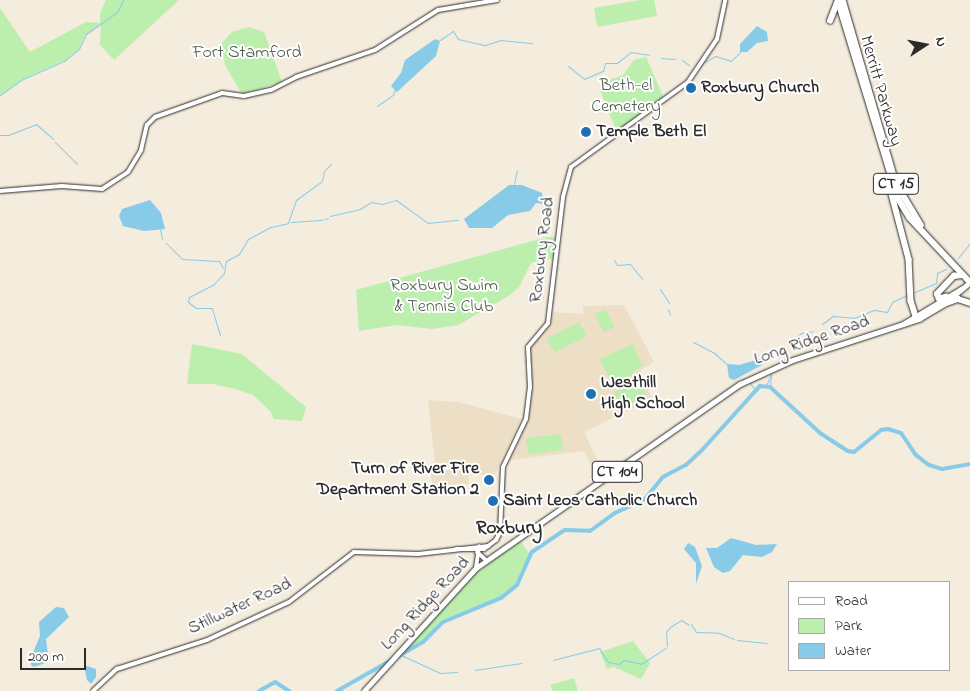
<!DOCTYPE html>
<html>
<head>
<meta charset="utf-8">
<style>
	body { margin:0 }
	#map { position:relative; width:970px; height:691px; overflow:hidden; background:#f4ecdd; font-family:"Indie Flower",sans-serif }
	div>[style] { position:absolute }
	.built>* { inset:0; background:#eddec6 }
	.green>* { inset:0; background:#bceeae; transform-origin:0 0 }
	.water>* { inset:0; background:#88cbe9 }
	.stream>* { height:1px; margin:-0.5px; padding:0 0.5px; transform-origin:0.5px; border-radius:0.5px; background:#88cbe9 }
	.river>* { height:4px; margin:-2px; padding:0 2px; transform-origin:2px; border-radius:2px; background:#88cbe9 }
	.roads { filter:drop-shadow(0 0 1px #2b2b2b) drop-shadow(0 0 1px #2b2b2b) }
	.secondary>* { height:4px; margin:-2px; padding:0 2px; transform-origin:2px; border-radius:2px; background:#fff }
	.primary>* { height:4.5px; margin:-2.25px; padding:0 2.25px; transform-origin:2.25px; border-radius:2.25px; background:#fff }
	.highway>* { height:5.5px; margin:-2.75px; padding:0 2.75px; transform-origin:2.75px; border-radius:2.75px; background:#fff }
	.dots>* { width:14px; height:14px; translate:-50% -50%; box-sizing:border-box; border:2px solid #fff; border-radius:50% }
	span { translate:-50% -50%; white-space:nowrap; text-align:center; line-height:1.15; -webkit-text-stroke:4px #fff; paint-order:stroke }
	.shield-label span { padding:1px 4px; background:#fff; border:1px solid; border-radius:4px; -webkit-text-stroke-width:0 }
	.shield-label { font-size:16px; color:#2b2b2b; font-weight:700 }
	.park-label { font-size:18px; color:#4f5c4c }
	.poi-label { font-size:18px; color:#2b2b2b; font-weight:700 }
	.left { translate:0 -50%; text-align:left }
	.right { translate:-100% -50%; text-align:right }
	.street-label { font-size:18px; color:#2b2b2b }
	.neighbourhood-label { font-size:19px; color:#2b2b2b; font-weight:700 }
	.legend { position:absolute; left:788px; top:581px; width:162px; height:90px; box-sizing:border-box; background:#fff; border:1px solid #aaa; margin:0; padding:6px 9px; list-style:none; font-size:15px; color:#2b2b2b }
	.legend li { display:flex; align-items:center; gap:10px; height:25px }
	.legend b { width:25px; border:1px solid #aaa }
	.north { position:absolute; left:900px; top:20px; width:50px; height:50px; -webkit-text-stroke:4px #fff; paint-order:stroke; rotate:79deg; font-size:14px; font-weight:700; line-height:20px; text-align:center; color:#2b2b2b }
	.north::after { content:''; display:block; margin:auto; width:18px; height:22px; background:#2b2b2b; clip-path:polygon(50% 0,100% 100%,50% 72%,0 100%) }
	.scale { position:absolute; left:20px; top:648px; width:66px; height:22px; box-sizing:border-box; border:2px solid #2b2b2b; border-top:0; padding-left:6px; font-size:15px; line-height:18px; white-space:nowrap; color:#2b2b2b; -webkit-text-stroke:4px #fff; paint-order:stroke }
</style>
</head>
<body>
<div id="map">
	<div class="built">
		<div style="clip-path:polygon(624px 305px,654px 362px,641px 370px,652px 399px,584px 432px,605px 476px,599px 480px,584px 451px,510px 460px,529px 417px,532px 386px,529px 350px,550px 323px,552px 312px,583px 314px,583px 306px)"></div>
		<div style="clip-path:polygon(428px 400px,458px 402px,521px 419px,495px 475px,469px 475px,469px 484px,433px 485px,428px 465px,435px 464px)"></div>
	</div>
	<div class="green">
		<div style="clip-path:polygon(106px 0,179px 0,114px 60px,100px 45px,101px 25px,86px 34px,79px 49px,64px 61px,23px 79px,0 95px,0 8px,30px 52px,86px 22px,100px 23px,100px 13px)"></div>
		<div style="clip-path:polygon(640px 0,654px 0,657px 16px,597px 27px,594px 8px)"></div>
		<div style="clip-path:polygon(249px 27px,264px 32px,282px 82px,242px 94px,225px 65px,222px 43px,232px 32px)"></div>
		<div style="clip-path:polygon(646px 57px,664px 98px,617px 132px,600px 90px,604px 82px,623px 75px,634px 60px)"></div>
		<div style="clip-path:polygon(547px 237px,556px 237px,554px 258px,531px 263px,519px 287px,510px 295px,458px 325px,432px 329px,397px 325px,359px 331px,356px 290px)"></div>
		<div style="left:606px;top:309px;width:20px;height:12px;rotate:66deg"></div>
		<div style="left:579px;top:322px;width:16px;height:36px;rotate:63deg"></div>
		<div style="clip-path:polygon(192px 344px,242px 354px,306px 407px,302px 421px,274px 419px,270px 411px,253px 395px,235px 389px,213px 384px,187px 384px)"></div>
		<div style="clip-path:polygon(633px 344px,642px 366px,614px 388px,600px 359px)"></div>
		<div style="clip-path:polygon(640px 372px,646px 397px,621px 408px,614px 393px)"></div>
		<div style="left:561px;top:434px;width:16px;height:35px;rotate:83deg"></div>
		<div style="clip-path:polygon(519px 540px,530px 554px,523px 574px,507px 595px,445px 620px,429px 637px,406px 654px,401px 654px,458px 588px)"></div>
		<div style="clip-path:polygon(633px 641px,650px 663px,641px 679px,614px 667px,607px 669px,600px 652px)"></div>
		<div style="clip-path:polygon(574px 678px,578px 691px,553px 691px,550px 685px)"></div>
	</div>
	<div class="water">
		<div style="clip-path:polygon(757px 26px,767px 32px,768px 41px,757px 43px,747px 52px,740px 52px,740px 44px)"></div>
		<div style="clip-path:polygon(435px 39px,440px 41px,436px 56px,397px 92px,391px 86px,401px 73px,405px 60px)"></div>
		<div style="clip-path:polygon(509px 185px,522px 185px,542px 193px,544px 204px,536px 203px,530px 211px,508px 215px,492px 228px,469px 228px,464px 219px)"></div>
		<div style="clip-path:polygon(150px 200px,161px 213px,165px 229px,144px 231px,123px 226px,119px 216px,122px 209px)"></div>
		<div style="clip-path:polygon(763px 358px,765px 361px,762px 365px,734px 380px,729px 378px,727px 364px,739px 365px)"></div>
		<div style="clip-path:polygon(731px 538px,756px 545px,777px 544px,772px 552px,762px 557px,743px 555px,730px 571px,723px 573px,714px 567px,706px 548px,717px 548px)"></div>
		<div style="clip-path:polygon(688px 543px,695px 547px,702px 566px,696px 584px,696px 563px,684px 549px)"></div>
		<div style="clip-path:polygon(56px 607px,64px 608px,69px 617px,46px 639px,48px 655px,45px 663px,34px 667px,31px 665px,31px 657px,40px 636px,39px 622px)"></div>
		<div style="clip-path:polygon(84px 665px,96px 669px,96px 677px,91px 684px,87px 680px)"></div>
	</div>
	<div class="stream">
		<div style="left:440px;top:40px;width:16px;rotate:-35deg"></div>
		<div style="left:453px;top:31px;width:9px;rotate:58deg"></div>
		<div style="left:458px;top:39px;width:28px;rotate:13deg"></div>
		<div style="left:485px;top:45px;width:17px;rotate:-17deg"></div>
		<div style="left:501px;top:40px;width:31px;rotate:6deg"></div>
		<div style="left:661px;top:58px;width:14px;rotate:4deg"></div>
		<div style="left:682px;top:60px;width:9px;rotate:36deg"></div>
		<div style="left:705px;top:62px;width:12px;rotate:-31deg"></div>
		<div style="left:715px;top:56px;width:17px;rotate:17deg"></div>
		<div style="left:731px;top:61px;width:13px;rotate:-45deg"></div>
		<div style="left:568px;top:66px;width:21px;rotate:39deg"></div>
		<div style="left:584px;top:79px;width:21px;rotate:-23deg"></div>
		<div style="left:603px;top:71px;width:8px;rotate:-76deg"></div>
		<div style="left:605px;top:63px;width:12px"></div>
		<div style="left:617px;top:63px;width:18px;rotate:-38deg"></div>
		<div style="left:631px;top:52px;width:18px;rotate:9deg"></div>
		<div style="left:0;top:95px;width:28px;rotate:-35deg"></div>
		<div style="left:23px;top:79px;width:45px;rotate:-23.7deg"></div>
		<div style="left:64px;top:61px;width:19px;rotate:-39deg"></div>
		<div style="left:79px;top:49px;width:17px;rotate:-65deg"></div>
		<div style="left:86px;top:34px;width:38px;rotate:-35deg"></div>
		<div style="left:117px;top:12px;width:13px;rotate:-63deg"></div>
		<div style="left:377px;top:106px;width:19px;rotate:-35deg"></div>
		<div style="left:393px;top:95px;width:6px;rotate:-72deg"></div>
		<div style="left:0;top:135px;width:8px"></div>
		<div style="left:8px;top:135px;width:30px;rotate:-21deg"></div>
		<div style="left:36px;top:124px;width:23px;rotate:41deg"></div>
		<div style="left:55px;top:142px;width:31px;rotate:45deg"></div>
		<div style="left:514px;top:184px;width:14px;rotate:-78deg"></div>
		<div style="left:330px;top:216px;width:31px;rotate:-13deg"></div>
		<div style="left:360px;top:209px;width:13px;rotate:-32deg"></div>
		<div style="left:371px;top:202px;width:11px;rotate:10deg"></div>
		<div style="left:382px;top:204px;width:15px;rotate:-16deg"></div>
		<div style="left:396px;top:200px;width:39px;rotate:36deg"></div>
		<div style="left:428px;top:223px;width:30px;rotate:-6deg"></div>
		<div style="left:325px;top:219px;width:3px;rotate:-18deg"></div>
		<div style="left:291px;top:222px;width:32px;rotate:-4deg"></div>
		<div style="left:160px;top:229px;width:10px;rotate:79deg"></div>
		<div style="left:166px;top:243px;width:23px;rotate:45deg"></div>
		<div style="left:182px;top:259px;width:37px;rotate:3deg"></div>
		<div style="left:219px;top:261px;width:8px;rotate:60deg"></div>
		<div style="left:958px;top:258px;width:19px;rotate:-51deg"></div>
		<div style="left:614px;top:260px;width:6px;rotate:59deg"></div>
		<div style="left:617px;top:265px;width:13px;rotate:-4deg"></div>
		<div style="left:630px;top:264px;width:19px;rotate:51deg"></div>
		<div style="left:660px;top:289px;width:17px;rotate:57deg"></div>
		<div style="left:915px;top:292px;width:23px;rotate:-23deg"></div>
		<div style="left:936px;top:283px;width:10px;rotate:-84deg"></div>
		<div style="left:937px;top:273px;width:10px;rotate:-24deg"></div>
		<div style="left:668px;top:309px;width:6px;rotate:72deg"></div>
		<div style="left:822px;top:324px;width:14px;rotate:-36deg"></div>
		<div style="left:833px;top:316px;width:21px;rotate:5deg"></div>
		<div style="left:854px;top:318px;width:22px;rotate:-22deg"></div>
		<div style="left:874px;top:310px;width:13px;rotate:9deg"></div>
		<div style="left:887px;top:312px;width:11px;rotate:-63deg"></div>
		<div style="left:892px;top:302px;width:17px;rotate:-25deg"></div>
		<div style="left:220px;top:335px;width:28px;rotate:-107deg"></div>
		<div style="left:212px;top:308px;width:16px;rotate:180deg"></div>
		<div style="left:196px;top:308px;width:10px;rotate:-143deg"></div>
		<div style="left:188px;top:302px;width:5px;rotate:-79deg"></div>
		<div style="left:189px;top:297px;width:28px;rotate:-27deg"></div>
		<div style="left:214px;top:284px;width:15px;rotate:-48deg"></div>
		<div style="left:224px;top:273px;width:12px;rotate:-81deg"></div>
		<div style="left:226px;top:261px;width:15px;rotate:-28deg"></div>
		<div style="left:239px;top:254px;width:17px;rotate:-59deg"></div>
		<div style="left:248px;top:239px;width:26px;rotate:-28deg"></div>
		<div style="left:271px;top:227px;width:17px;rotate:-13deg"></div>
		<div style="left:288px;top:223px;width:24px;rotate:-71deg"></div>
		<div style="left:296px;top:200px;width:32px;rotate:-36deg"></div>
		<div style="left:322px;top:181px;width:10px;rotate:-79deg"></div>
		<div style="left:324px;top:171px;width:10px;rotate:-45deg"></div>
		<div style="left:693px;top:342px;width:22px;rotate:27deg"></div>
		<div style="left:713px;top:352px;width:20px;rotate:41deg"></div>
		<div style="left:788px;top:344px;width:17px;rotate:-40deg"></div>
		<div style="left:801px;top:333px;width:12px;rotate:-9deg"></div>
		<div style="left:779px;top:358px;width:10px;rotate:-61deg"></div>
		<div style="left:750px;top:383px;width:9px;rotate:54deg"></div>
		<div style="left:766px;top:386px;width:13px;rotate:-67deg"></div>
		<div style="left:770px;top:387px;width:13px;rotate:-86deg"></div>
		<div style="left:691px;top:624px;width:9px;rotate:58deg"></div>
		<div style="left:696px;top:632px;width:23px;rotate:2deg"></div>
		<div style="left:719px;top:633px;width:16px;rotate:22deg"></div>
		<div style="left:737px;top:640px;width:30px;rotate:6deg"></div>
		<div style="left:667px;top:646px;width:14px;rotate:-94deg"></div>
		<div style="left:666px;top:632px;width:6px;rotate:-51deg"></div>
		<div style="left:670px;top:627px;width:13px;rotate:-32deg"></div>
		<div style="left:681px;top:620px;width:9px;rotate:32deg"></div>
		<div style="left:401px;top:655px;width:43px;rotate:24.8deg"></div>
		<div style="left:440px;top:673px;width:17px;rotate:-3deg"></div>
		<div style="left:553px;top:660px;width:48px;rotate:-14.6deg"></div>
		<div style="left:599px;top:648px;width:17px;rotate:57deg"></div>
		<div style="left:608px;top:662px;width:11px;rotate:10deg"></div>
		<div style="left:619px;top:664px;width:6px;rotate:-39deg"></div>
		<div style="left:624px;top:660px;width:17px;rotate:13deg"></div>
		<div style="left:641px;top:664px;width:30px;rotate:-33deg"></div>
		<div style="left:475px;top:670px;width:47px;rotate:-8.7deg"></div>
		<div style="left:341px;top:688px;width:4px;rotate:56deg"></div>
	</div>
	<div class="river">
		<div style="left:259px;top:691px;width:18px;rotate:-29deg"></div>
		<div style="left:275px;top:682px;width:17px;rotate:33deg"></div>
		<div style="left:337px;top:691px;width:99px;rotate:-29.7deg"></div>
		<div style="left:423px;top:642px;width:28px;rotate:-45deg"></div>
		<div style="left:443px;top:622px;width:63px;rotate:-22.5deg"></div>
		<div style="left:501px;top:598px;width:21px;rotate:-39deg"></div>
		<div style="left:517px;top:585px;width:36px;rotate:-66deg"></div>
		<div style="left:532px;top:552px;width:40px;rotate:-34deg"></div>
		<div style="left:565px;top:530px;width:25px;rotate:2deg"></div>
		<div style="left:590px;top:531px;width:31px;rotate:-36deg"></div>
		<div style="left:615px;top:513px;width:33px;rotate:-25deg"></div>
		<div style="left:645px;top:499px;width:28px;rotate:-51deg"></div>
		<div style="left:663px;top:477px;width:26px;rotate:-28deg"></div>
		<div style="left:686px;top:465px;width:23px;rotate:-43deg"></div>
		<div style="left:703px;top:449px;width:85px;rotate:-47.9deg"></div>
		<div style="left:760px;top:386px;width:10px;rotate:6deg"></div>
		<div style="left:770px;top:387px;width:68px;rotate:42.6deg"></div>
		<div style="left:820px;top:433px;width:33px;rotate:33deg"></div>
		<div style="left:848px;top:451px;width:6px;rotate:9deg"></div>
		<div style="left:854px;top:452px;width:35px;rotate:-39deg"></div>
		<div style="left:881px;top:430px;width:7px;rotate:-8deg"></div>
		<div style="left:888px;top:429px;width:14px;rotate:17deg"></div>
		<div style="left:901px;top:433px;width:27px;rotate:56deg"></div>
		<div style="left:916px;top:455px;width:16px;rotate:38deg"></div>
		<div style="left:929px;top:465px;width:14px;rotate:17deg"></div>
		<div style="left:942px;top:469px;width:28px;rotate:-10deg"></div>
	</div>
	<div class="roads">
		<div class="secondary">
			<div style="left:0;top:191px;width:62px;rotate:-4.6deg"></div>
			<div style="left:62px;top:186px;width:40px;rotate:4.3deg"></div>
			<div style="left:102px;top:189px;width:31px;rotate:-33deg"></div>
			<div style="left:128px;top:172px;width:26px;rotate:-59deg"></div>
			<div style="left:141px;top:150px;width:26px;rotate:-77deg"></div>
			<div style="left:147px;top:125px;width:11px;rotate:-45deg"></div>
			<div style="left:155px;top:117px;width:71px;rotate:-19.7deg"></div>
			<div style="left:222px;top:93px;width:22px;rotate:8deg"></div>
			<div style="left:244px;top:96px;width:28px;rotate:-13deg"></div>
			<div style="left:271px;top:90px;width:28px;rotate:-27deg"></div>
			<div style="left:296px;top:77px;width:83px;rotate:-18.9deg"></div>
			<div style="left:375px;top:50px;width:75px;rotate:-32.4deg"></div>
			<div style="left:438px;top:10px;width:60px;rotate:-9.6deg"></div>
			<div style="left:456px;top:549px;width:28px"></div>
			<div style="left:484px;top:549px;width:15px;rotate:-37deg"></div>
			<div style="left:496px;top:540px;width:9px;rotate:-63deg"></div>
			<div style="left:500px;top:532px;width:65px;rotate:-87.4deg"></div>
			<div style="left:503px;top:467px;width:53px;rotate:-64.4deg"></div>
			<div style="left:526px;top:419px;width:32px;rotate:-83deg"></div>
			<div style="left:530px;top:387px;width:40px;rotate:-92.9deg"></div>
			<div style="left:528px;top:347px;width:31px;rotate:-50deg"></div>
			<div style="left:548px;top:323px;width:127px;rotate:-83.2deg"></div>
			<div style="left:563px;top:197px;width:31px;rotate:-75deg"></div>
			<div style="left:571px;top:167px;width:145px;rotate:-36deg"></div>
			<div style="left:688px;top:82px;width:52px;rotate:-56deg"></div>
			<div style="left:717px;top:39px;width:40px;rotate:-78deg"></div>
			<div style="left:477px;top:552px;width:12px;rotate:42deg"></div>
			<div style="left:476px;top:568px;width:22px;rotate:-82deg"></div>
			<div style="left:93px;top:691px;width:33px;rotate:-43deg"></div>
			<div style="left:117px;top:669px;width:95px;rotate:-17.9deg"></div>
			<div style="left:207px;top:640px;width:90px;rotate:-24.9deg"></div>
			<div style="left:289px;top:602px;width:82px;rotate:-37.6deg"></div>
			<div style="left:354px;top:552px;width:64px;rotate:1.8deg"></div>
			<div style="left:418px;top:554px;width:71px;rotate:-6.4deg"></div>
		</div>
		<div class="primary">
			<div style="left:903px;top:324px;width:68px;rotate:-31.1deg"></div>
			<div style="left:364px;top:691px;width:166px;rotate:-47.7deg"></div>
			<div style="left:476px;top:568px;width:322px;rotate:-34.9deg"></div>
			<div style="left:740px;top:384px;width:58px;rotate:-24.4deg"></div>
			<div style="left:793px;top:360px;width:133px;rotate:-18deg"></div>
			<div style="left:919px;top:319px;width:29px;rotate:-31deg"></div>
			<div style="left:944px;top:304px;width:34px;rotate:-40deg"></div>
		</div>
		<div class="highway">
			<div style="left:838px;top:0;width:207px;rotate:73.1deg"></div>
			<div style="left:898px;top:198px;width:23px;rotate:59deg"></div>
			<div style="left:910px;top:218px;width:88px;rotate:46.8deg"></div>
			<div style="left:843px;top:0;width:191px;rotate:73.8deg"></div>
			<div style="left:896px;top:183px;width:49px;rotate:59.2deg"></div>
			<div style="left:830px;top:21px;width:19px;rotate:-69deg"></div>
			<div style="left:889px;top:183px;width:79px;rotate:75.3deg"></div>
			<div style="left:909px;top:259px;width:42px;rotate:87.3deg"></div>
			<div style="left:911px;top:301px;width:16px;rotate:72deg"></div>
			<div style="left:947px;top:297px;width:8px;rotate:166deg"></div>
			<div style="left:939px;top:299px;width:5px;rotate:-112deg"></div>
			<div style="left:937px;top:294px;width:25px;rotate:-47deg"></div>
			<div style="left:954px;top:276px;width:8px;rotate:-7deg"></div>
			<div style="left:944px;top:304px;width:15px;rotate:-20deg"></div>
			<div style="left:958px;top:299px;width:13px;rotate:18deg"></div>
		</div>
	</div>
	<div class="dots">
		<div style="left:691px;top:88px;background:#1f6fb2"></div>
		<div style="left:586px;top:132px;background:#1f6fb2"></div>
		<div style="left:591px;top:394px;background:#1f6fb2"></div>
		<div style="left:489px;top:480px;background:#1f6fb2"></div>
		<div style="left:493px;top:501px;background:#1f6fb2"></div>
	</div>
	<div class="shield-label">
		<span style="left:896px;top:184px">CT 15</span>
		<span style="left:617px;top:472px">CT 104</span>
	</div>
	<div class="park-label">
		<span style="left:247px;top:53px">Fort Stamford</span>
		<span style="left:626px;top:97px">Beth-el<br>Cemetery</span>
		<span style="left:444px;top:297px">Roxbury Swim<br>&amp; Tennis Club</span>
	</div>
	<div class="poi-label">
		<span class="left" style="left:701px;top:88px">Roxbury Church</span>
		<span class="left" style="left:596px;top:132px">Temple Beth El</span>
		<span class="left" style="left:601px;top:394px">Westhill<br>High School</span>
		<span class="right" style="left:479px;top:480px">Turn of River Fire<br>Department Station 2</span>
		<span class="left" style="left:503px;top:501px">Saint Leos Catholic Church</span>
	</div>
	<div class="street-label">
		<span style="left:880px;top:91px;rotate:74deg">Merritt Parkway</span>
		<span style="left:543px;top:250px;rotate:-83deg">Roxbury Road</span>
		<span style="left:812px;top:341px;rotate:-19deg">Long Ridge Road</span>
		<span style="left:426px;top:604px;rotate:-47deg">Long Ridge Road</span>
		<span style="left:240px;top:607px;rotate:-25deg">Stillwater Road</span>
	</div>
	<div class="neighbourhood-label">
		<span style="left:509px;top:529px">Roxbury</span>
	</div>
	<ul class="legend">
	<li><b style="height:6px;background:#fff"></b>Road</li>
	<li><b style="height:14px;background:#bceeae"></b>Park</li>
	<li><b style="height:14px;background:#88cbe9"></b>Water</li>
	</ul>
	<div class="north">N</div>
	<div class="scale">200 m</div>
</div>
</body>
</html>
